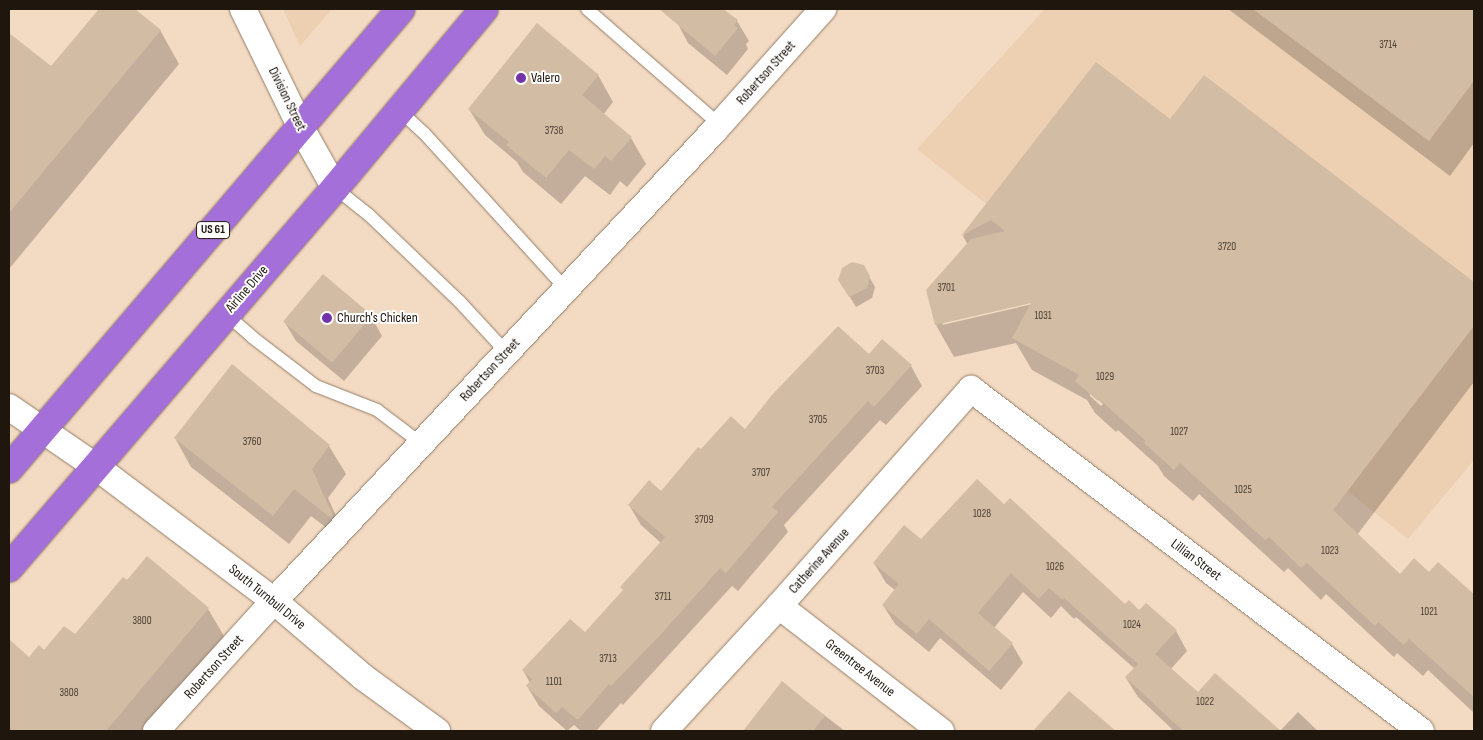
<!DOCTYPE html>
<html>
<head>
<meta charset="utf-8">
<style>
	body { margin:0 }
	#map { position:relative; width:1483px; height:740px; overflow:hidden; background:#f3dac2; font-family:"Sofia Sans Condensed",sans-serif }
	div>[style] { position:absolute }
	.built>* { inset:0; background:#edcfb2 }
	.shadow>* { inset:0; background:#0003 }
	.building>* { inset:0; background:#d3bca4; transform-origin:0 0 }
	.roads { filter:drop-shadow(0 0 1px #937d67) drop-shadow(0 0 1px #937d67) }
	.lane>* { height:12px; margin:-6px; padding:0 6px; transform-origin:6px; border-radius:6px; background:#fff }
	.street>* { height:26px; margin:-13px; padding:0 13px; transform-origin:13px; border-radius:13px; background:#fff }
	.highway>* { height:28px; margin:-14px; padding:0 14px; transform-origin:14px; border-radius:14px; background:#a56fda }
	.dots>* { width:14px; height:14px; translate:-50% -50%; box-sizing:border-box; border:2px solid #fff; border-radius:50% }
	span { translate:-50% -50%; white-space:nowrap; text-align:center; line-height:1.15; -webkit-text-stroke:4px #fff; paint-order:stroke }
	.number-label { font-size:11px; color:#4c4034 }
	.number-label span { -webkit-text-stroke-width:0 }
	.shield-label span { padding:1px 4px; background:#fff; border:1px solid; border-radius:4px; -webkit-text-stroke-width:0 }
	.shield-label { font-size:12px; color:#1f160e; font-weight:700 }
	.street-label { font-size:14px; color:#1f160e }
	.poi-label { font-size:14px; color:#1f160e }
	.left { translate:0 -50%; text-align:left }
	.frame { position:absolute; inset:0; border:10px solid #1f160e; pointer-events:none }
</style>
</head>
<body>
<div id="map">
	<div class="built">
		<div style="clip-path:polygon(283px 9px,332px 9px,300px 46px)"></div>
		<div style="clip-path:polygon(1045px 9px,1474px 9px,1474px 460px,1408px 539px,917px 149px)"></div>
	</div>
	<div class="shadow">
		<div style="clip-path:polygon(101px 9px,134px 9px,160px 30px,179px 64px,9px 269px,9px 35px,51px 68px)"></div>
		<div style="clip-path:polygon(688px 9px,721px 9px,737px 21px,749px 41px,746px 44px,748px 49px,727px 75px,688px 43px,677px 22px)"></div>
		<div style="clip-path:polygon(1228px 9px,1474px 9px,1474px 143px,1450px 176px)"></div>
		<div style="clip-path:polygon(evenodd,1096px 64px,1170px 121px,1204px 76px,1474px 284px,1474px 382px,1357px 535px,1392px 573px,1474px 648px,1474px 713px,1428px 670px,1423px 676px,1397px 653px,1394px 657px,1326px 594px,1321px 600px,1288px 568px,1284px 572px,1199px 494px,1193px 501px,1164px 476px,1158px 466px,1118px 430px,1116px 432px,1095px 413px,1087px 400px,1032px 370px,1016px 343px,954px 357px,936px 325px,968px 245px,963px 236px,1096px 64px,1036px 301px,1037px 303px,942px 325px,945px 321px,1036px 301px,1096px 64px,1090px 392px,1103px 404px,1101px 406px,1090px 396px,1090px 392px)"></div>
		<div style="clip-path:polygon(598px 75px,613px 102px,603px 115px,631px 138px,646px 164px,627px 187px,620px 181px,610px 195px,585px 176px,561px 204px,523px 172px,517px 162px,485px 135px,469px 109px)"></div>
		<div style="clip-path:polygon(863px 266px,875px 287px,872px 298px,856px 307px,839px 279px)"></div>
		<div style="clip-path:polygon(371px 316px,382px 336px,344px 381px,296px 341px,284px 321px)"></div>
		<div style="clip-path:polygon(870px 356px,911px 366px,922px 386px,886px 425px,880px 420px,784px 525px,788px 532px,738px 591px,732px 586px,623px 705px,621px 703px,596px 731px,581px 731px,574px 725px,567px 731px,539px 706px,527px 686px,530px 683px,523px 670px,585px 634px,624px 591px,661px 543px,641px 525px,629px 505px,661px 492px,701px 451px,745px 431px)"></div>
		<div style="clip-path:polygon(175px 438px,329px 446px,346px 474px,328px 498px,349px 545px,311px 516px,289px 544px,191px 467px)"></div>
		<div style="clip-path:polygon(1005px 506px,1125px 606px,1176px 631px,1187px 651px,1170px 670px,1198px 694px,1261px 725px,1256px 731px,1171px 731px,1172px 729px,1138px 697px,1126px 678px,1135px 669px,1076px 617px,1074px 619px,1061px 606px,1051px 618px,1023px 592px,994px 628px,1012px 644px,1023px 663px,1001px 690px,940px 638px,929px 652px,895px 624px,883px 605px,895px 590px,886px 583px,874px 563px)"></div>
		<div style="clip-path:polygon(208px 609px,224px 636px,144px 731px,9px 731px,9px 662px,19px 650px,29px 658px,76px 635px)"></div>
		<div style="clip-path:polygon(782px 683px,845px 731px,744px 731px)"></div>
		<div style="clip-path:polygon(1069px 692px,1114px 731px,1049px 731px,1043px 721px)"></div>
		<div style="clip-path:polygon(1298px 712px,1318px 731px,1280px 731px)"></div>
	</div>
	<div class="building">
		<div style="clip-path:polygon(99px 9px,135px 9px,161px 30px,9px 213px,9px 33px,51px 66px)"></div>
		<div style="clip-path:polygon(659px 9px,723px 9px,738px 20px,734px 25px,738px 28px,715px 56px)"></div>
		<div style="clip-path:polygon(1253px 9px,1474px 9px,1474px 81px,1429px 141px)"></div>
		<div style="clip-path:polygon(537px 23px,599px 75px,582px 95px,632px 137px,611px 161px,605px 156px,594px 169px,569px 150px,546px 178px,506px 145px,509px 142px,468px 109px)"></div>
		<div style="clip-path:polygon(1096px 62px,1170px 119px,1204px 75px,1474px 282px,1474px 326px,1333px 510px,1400px 574px,1414px 558px,1429px 572px,1438px 562px,1474px 594px,1474px 697px,1409px 639px,1404px 645px,1378px 622px,1375px 626px,1307px 563px,1301px 568px,1269px 537px,1265px 540px,1180px 463px,1174px 470px,1144px 443px,1146px 441px,1099px 399px,1098px 401px,1075px 381px,1079px 375px,1012px 338px,1031px 303px,935px 325px,926px 290px,971px 239px,1005px 231px,991px 220px,961px 236px)"></div>
		<div style="clip-path:polygon(852px 262px,864px 265px,870px 276px,867px 288px,849px 297px,838px 280px,842px 268px)"></div>
		<div style="left:323px;top:274px;width:64px;height:62px;rotate:40deg"></div>
		<div style="clip-path:polygon(838px 326px,869px 354px,882px 339px,912px 365px,874px 407px,868px 401px,772px 507px,778px 512px,726px 573px,720px 568px,664px 631px,611px 686px,609px 684px,578px 720px,562px 707px,556px 713px,526px 686px,532px 679px,522px 670px,570px 619px,585px 632px,623px 590px,620px 587px,665px 537px,628px 505px,649px 480px,661px 491px,698px 447px,701px 449px,731px 416px,745px 429px,771px 396px)"></div>
		<div style="clip-path:polygon(232px 364px,330px 445px,312px 469px,333px 516px,331px 518px,294px 489px,273px 516px,174px 438px)"></div>
		<div style="clip-path:polygon(977px 479px,1004px 504px,1010px 498px,1125px 604px,1129px 600px,1139px 610px,1146px 603px,1177px 630px,1155px 654px,1198px 692px,1215px 673px,1281px 731px,1183px 731px,1125px 677px,1138px 664px,1064px 598px,1063px 600px,1049px 588px,1039px 599px,1011px 573px,978px 613px,1013px 643px,989px 671px,929px 619px,917px 634px,882px 605px,899px 584px,873px 563px,904px 525px,921px 539px)"></div>
		<div style="clip-path:polygon(147px 556px,209px 608px,106px 731px,9px 731px,9px 639px,29px 657px,39px 645px,44px 650px,64px 626px,75px 634px,123px 577px,127px 580px)"></div>
		<div style="clip-path:polygon(782px 681px,825px 716px,813px 731px,743px 731px)"></div>
		<div style="clip-path:polygon(1069px 691px,1116px 731px,1033px 731px)"></div>
	</div>
	<div class="roads">
		<div class="lane">
			<div style="left:587px;top:9px;width:176px;rotate:41.1deg"></div>
			<div style="left:399px;top:110px;width:34px;rotate:43deg"></div>
			<div style="left:424px;top:133px;width:211px;rotate:47.7deg"></div>
			<div style="left:335px;top:188px;width:43px;rotate:38.5deg"></div>
			<div style="left:369px;top:215px;width:126px;rotate:43.7deg"></div>
			<div style="left:460px;top:302px;width:69px;rotate:47.3deg"></div>
			<div style="left:226px;top:314px;width:35px;rotate:41deg"></div>
			<div style="left:252px;top:337px;width:81px;rotate:37.4deg"></div>
			<div style="left:316px;top:386px;width:66px;rotate:21.5deg"></div>
			<div style="left:377px;top:410px;width:56px;rotate:37.1deg"></div>
		</div>
		<div class="street">
			<div style="left:243px;top:9px;width:132px;rotate:64deg"></div>
			<div style="left:301px;top:128px;width:69px;rotate:60.5deg"></div>
			<div style="left:9px;top:407px;width:104px;rotate:34.5deg"></div>
			<div style="left:95px;top:466px;width:224px;rotate:37deg"></div>
			<div style="left:274px;top:601px;width:117px;rotate:40.5deg"></div>
			<div style="left:363px;top:677px;width:92px;rotate:36.1deg"></div>
			<div style="left:779px;top:606px;width:205px;rotate:37.7deg"></div>
			<div style="left:156px;top:731px;width:176px;rotate:-47.8deg"></div>
			<div style="left:274px;top:601px;width:644px;rotate:-46.89deg"></div>
			<div style="left:714px;top:131px;width:164px;rotate:-48.2deg"></div>
			<div style="left:664px;top:731px;width:170px;rotate:-47.4deg"></div>
			<div style="left:779px;top:606px;width:290px;rotate:-48.5deg"></div>
			<div style="left:971px;top:389px;width:565px;rotate:37.23deg"></div>
		</div>
		<div class="highway">
			<div style="left:9px;top:469px;width:604px;rotate:-49.56deg"></div>
			<div style="left:9px;top:568px;width:501px;rotate:-49.37deg"></div>
			<div style="left:335px;top:188px;width:233px;rotate:-50.2deg"></div>
		</div>
	</div>
	<div class="dots">
		<div style="left:521px;top:78px;background:#7434a9"></div>
		<div style="left:327px;top:318px;background:#7434a9"></div>
	</div>
	<div class="number-label">
		<span style="left:1388px;top:45px">3714</span>
		<span style="left:554px;top:131px">3738</span>
		<span style="left:1227px;top:247px">3720</span>
		<span style="left:946px;top:288px">3701</span>
		<span style="left:1043px;top:316px">1031</span>
		<span style="left:875px;top:371px">3703</span>
		<span style="left:1105px;top:377px">1029</span>
		<span style="left:818px;top:420px">3705</span>
		<span style="left:1179px;top:432px">1027</span>
		<span style="left:252px;top:442px">3760</span>
		<span style="left:761px;top:473px">3707</span>
		<span style="left:1243px;top:490px">1025</span>
		<span style="left:982px;top:514px">1028</span>
		<span style="left:704px;top:520px">3709</span>
		<span style="left:1330px;top:551px">1023</span>
		<span style="left:1055px;top:567px">1026</span>
		<span style="left:663px;top:597px">3711</span>
		<span style="left:1429px;top:612px">1021</span>
		<span style="left:142px;top:621px">3800</span>
		<span style="left:1132px;top:625px">1024</span>
		<span style="left:608px;top:659px">3713</span>
		<span style="left:554px;top:682px">1101</span>
		<span style="left:69px;top:693px">3808</span>
		<span style="left:1205px;top:702px">1022</span>
	</div>
	<div class="shield-label">
		<span style="left:213px;top:230px">US 61</span>
	</div>
	<div class="street-label">
		<span style="left:766px;top:73px;rotate:-48deg">Robertson Street</span>
		<span style="left:287px;top:99px;rotate:64deg">Division Street</span>
		<span style="left:247px;top:289px;rotate:-49deg">Airline Drive</span>
		<span style="left:490px;top:370px;rotate:-47deg">Robertson Street</span>
		<span style="left:1196px;top:560px;rotate:37deg">Lillian Street</span>
		<span style="left:819px;top:561px;rotate:-48deg">Catherine Avenue</span>
		<span style="left:267px;top:597px;rotate:39deg">South Turnbull Drive</span>
		<span style="left:214px;top:667px;rotate:-48deg">Robertson Street</span>
		<span style="left:860px;top:668px;rotate:38deg">Greentree Avenue</span>
	</div>
	<div class="poi-label">
		<span class="left" style="left:531px;top:78px">Valero</span>
		<span class="left" style="left:337px;top:318px">Church's Chicken</span>
	</div>
	<div class="frame"></div>
</div>
</body>
</html>
